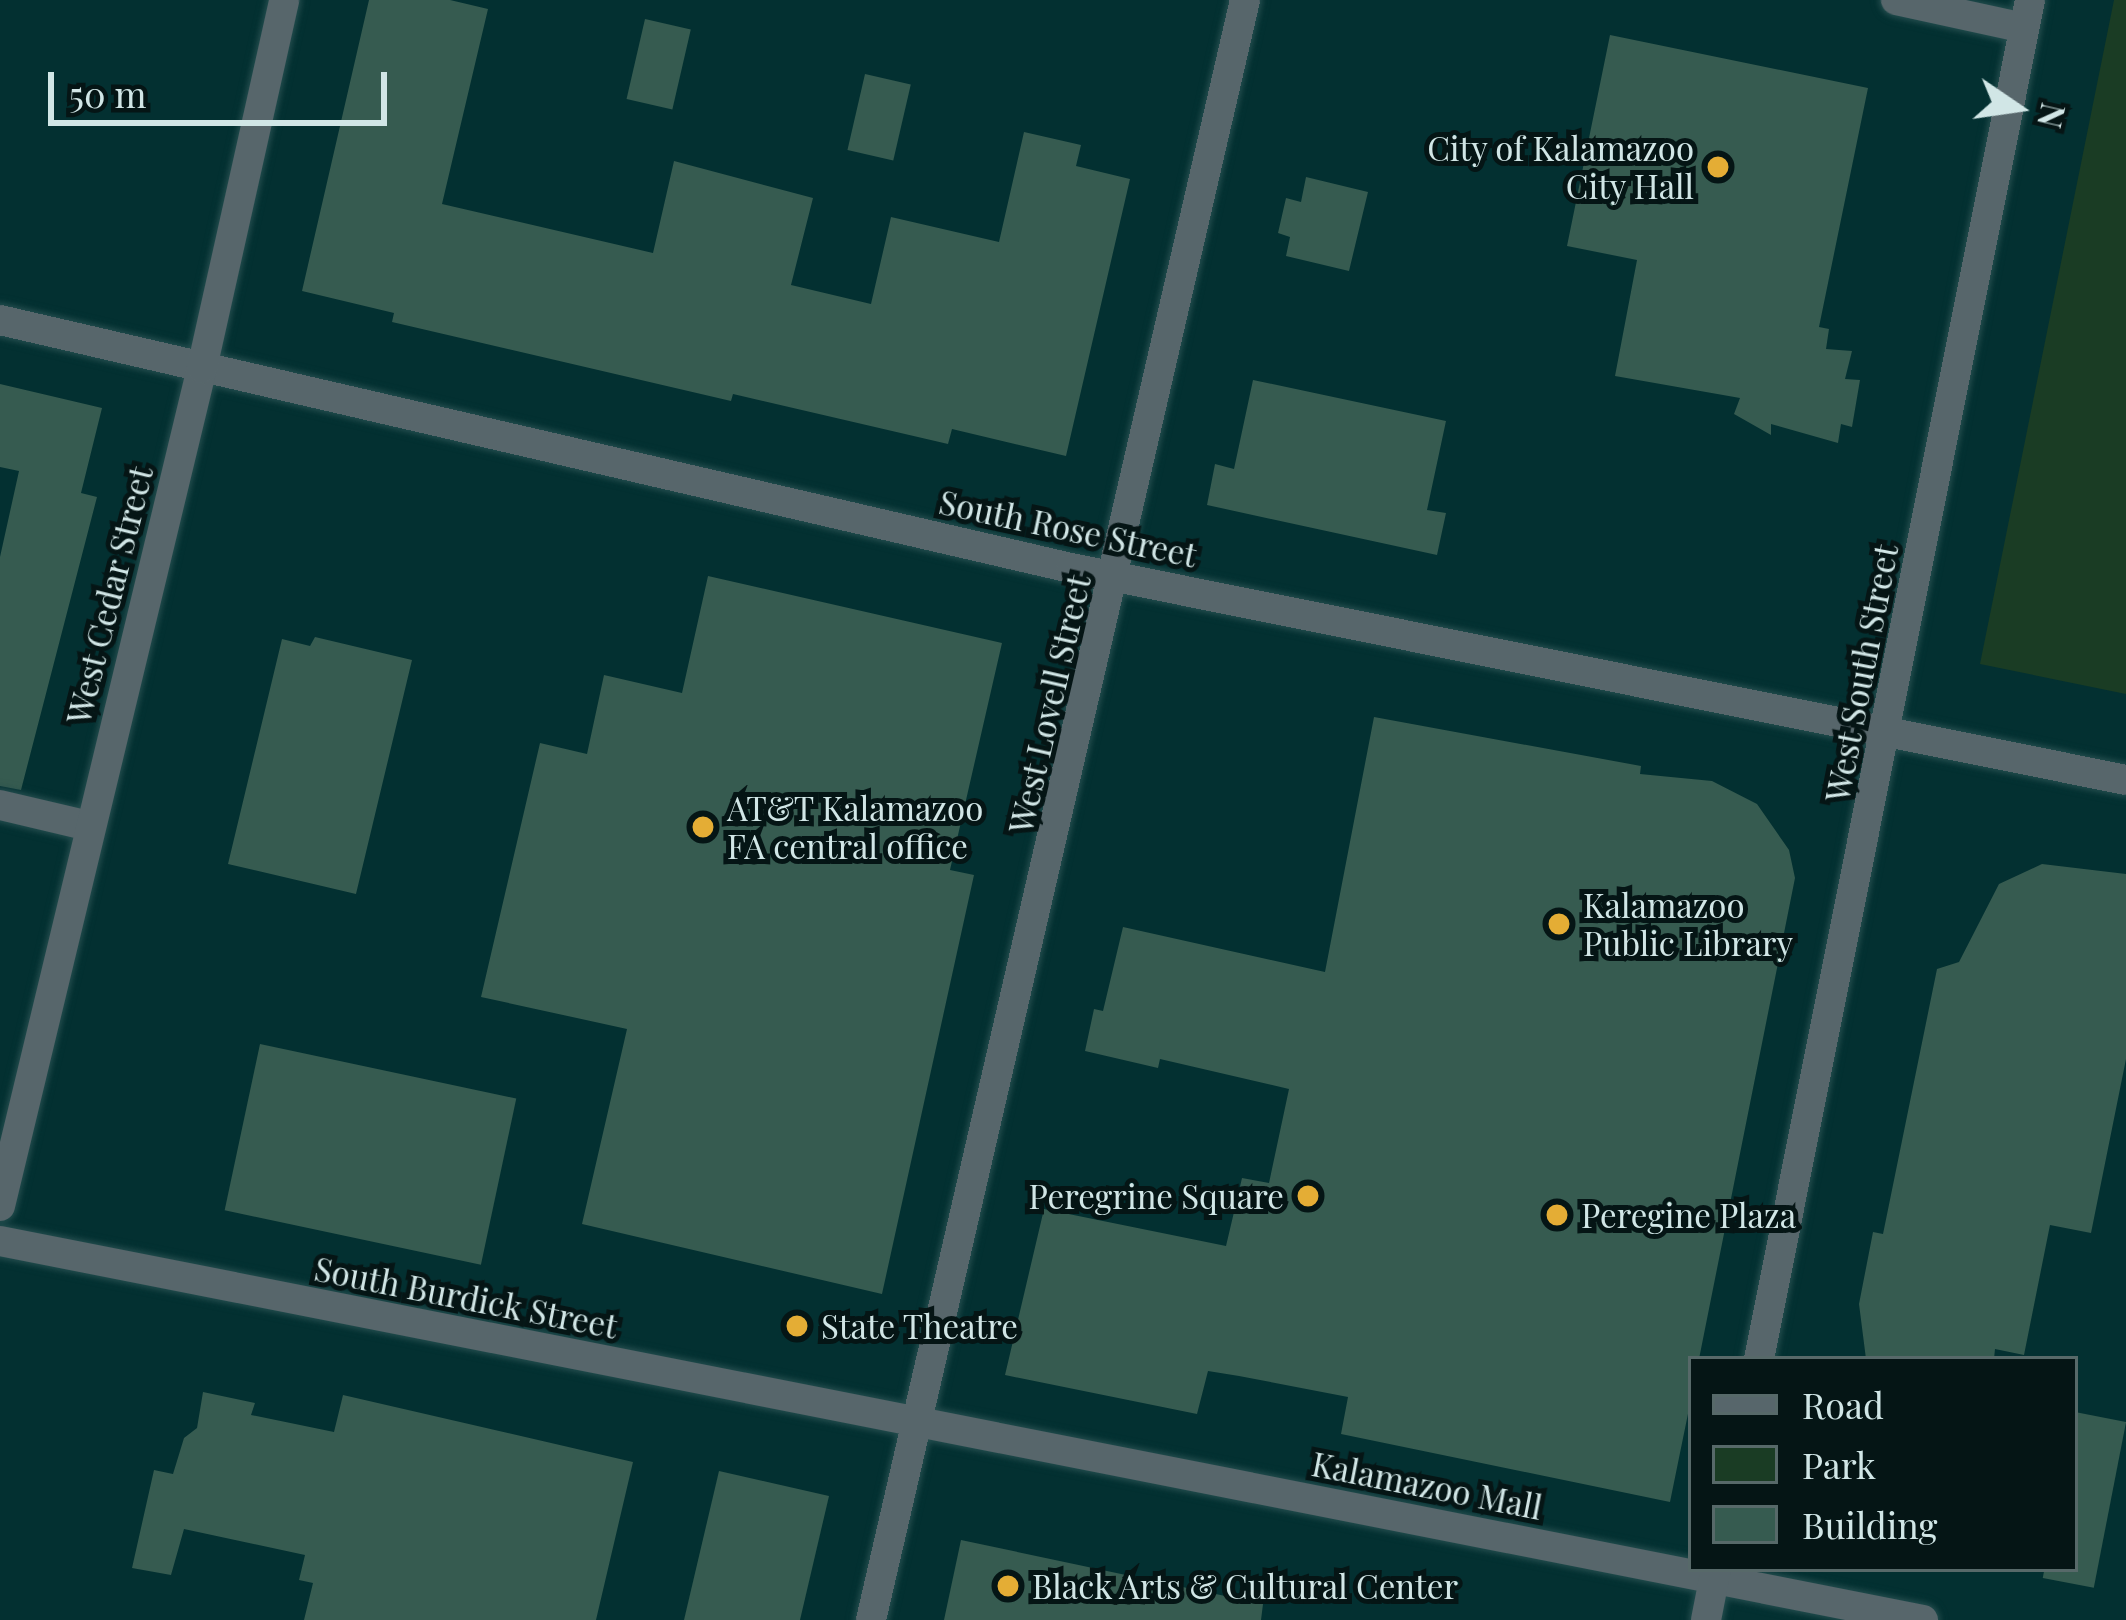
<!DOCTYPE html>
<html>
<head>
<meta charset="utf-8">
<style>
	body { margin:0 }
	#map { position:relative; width:2126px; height:1620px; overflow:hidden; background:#033031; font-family:"Playfair Display",serif }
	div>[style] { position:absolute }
	.green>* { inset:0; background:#1a3c24 }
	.building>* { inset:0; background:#365b50; transform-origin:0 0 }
	.roads { filter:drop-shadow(0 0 3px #244d4e) drop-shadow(0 0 3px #244d4e) }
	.minor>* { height:30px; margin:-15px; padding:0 15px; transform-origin:15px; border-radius:15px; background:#57666b }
	.tertiary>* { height:30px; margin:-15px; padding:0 15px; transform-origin:15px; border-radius:15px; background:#57666b }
	.dots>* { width:33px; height:33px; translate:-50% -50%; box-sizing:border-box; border:6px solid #051515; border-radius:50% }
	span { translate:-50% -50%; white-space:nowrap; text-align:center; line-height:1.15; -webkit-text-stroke:10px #051515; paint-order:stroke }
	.poi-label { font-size:33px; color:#d1e6e6 }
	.right { translate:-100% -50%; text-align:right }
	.left { translate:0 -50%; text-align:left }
	.street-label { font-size:33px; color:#d1e6e6 }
	.legend { position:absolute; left:1688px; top:1356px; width:390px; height:216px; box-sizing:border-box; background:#051515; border:3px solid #576969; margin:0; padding:15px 21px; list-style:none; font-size:36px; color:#d1e6e6 }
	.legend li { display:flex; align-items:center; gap:24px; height:60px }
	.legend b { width:60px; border:3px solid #576969 }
	.north { position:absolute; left:1958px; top:48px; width:120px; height:120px; -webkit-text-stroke:9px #051515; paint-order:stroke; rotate:103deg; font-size:33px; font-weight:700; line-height:48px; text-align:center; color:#d1e6e6 }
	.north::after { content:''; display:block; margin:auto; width:42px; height:54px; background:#d1e6e6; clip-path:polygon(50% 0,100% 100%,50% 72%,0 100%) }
	.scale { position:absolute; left:48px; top:72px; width:339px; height:54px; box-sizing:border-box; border:6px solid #d1e6e6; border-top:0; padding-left:15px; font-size:36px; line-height:42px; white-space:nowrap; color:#d1e6e6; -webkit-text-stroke:9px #051515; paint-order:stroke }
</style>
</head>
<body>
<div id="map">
	<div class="green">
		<div style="clip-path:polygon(2114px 0,2126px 0,2126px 694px,1980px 664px)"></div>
	</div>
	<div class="building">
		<div style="clip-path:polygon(369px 0,450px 0,488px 9px,442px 204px,653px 253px,674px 161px,813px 198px,791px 285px,871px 304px,891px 217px,999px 242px,1024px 132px,1081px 145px,1076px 166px,1130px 179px,1066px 456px,952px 429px,948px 444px,733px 394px,731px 401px,392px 322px,394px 313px,302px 291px)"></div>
		<div style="left:645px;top:19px;width:47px;height:82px;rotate:13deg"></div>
		<div style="clip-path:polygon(1610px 35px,1868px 88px,1819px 327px,1829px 329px,1826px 349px,1852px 351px,1845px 379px,1860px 380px,1852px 427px,1841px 424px,1838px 443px,1771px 424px,1771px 435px,1734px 414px,1740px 398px,1615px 376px,1637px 260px,1567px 246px)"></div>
		<div style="left:865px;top:74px;width:47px;height:78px;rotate:13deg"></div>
		<div style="clip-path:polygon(1306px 177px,1368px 192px,1349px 271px,1286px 256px,1290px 237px,1278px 233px,1286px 198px,1301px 202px)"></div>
		<div style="clip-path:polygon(1253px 380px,1446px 421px,1427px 510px,1446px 513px,1437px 555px,1207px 505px,1215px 464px,1234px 469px)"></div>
		<div style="clip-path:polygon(0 384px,102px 408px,81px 493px,97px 497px,21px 790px,0 786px,0 557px,19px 471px,0 467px)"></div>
		<div style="clip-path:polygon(708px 576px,1002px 643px,950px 870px,974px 875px,882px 1294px,582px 1224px,627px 1029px,481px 997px,540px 743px,587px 754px,604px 675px,682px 693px)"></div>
		<div style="clip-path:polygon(315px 637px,412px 660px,356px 894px,228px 864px,282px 639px,310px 646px)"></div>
		<div style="clip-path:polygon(1374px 717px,1641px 766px,1640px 774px,1712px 781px,1757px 804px,1789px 850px,1795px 878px,1699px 1359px,1691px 1359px,1691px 1399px,1670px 1502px,1341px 1434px,1348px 1397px,1239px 1376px,1208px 1371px,1197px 1414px,1005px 1375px,1044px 1209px,1226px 1246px,1242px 1178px,1269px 1183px,1289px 1089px,1160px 1059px,1158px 1068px,1085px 1051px,1094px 1009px,1103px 1011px,1123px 927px,1325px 972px)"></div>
		<div style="clip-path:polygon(2042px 864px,2126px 874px,2126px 1059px,2091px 1233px,2050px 1225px,2024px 1355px,1995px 1349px,1994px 1359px,1866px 1359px,1859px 1304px,1873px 1232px,1883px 1234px,1937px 969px,1959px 962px,1999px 884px)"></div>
		<div style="left:260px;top:1044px;width:262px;height:170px;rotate:12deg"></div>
		<div style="clip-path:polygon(203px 1392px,255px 1403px,251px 1415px,334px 1432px,343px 1395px,633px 1462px,596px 1620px,304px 1620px,313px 1583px,299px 1580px,305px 1555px,184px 1529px,171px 1575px,132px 1568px,154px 1470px,173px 1474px,184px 1438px,197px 1428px)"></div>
		<div style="left:2075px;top:1412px;width:52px;height:169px;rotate:11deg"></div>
		<div style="clip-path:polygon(719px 1471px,829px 1496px,800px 1620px,684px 1620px)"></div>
		<div style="clip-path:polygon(961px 1540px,1263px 1604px,1261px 1620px,944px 1620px)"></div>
	</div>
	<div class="roads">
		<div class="minor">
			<div style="left:1896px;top:0;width:131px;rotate:12.3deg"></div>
			<div style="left:0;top:320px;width:1099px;rotate:13.04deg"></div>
			<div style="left:1071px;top:568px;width:1076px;rotate:11.36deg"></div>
			<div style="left:0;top:805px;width:91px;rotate:13.3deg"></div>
			<div style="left:0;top:1206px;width:862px;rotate:-76.45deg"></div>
			<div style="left:202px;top:368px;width:377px;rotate:-77.4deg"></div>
			<div style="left:0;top:1241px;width:1960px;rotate:11.15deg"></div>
			<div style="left:1759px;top:1359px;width:1386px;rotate:-78.72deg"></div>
			<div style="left:1706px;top:1620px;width:52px;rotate:-78.9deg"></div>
		</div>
		<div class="tertiary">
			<div style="left:871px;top:1620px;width:1663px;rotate:-77deg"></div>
		</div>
	</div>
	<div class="dots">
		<div style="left:1718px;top:167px;background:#e4ad35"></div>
		<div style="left:703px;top:827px;background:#e4ad35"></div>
		<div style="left:1559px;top:924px;background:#e4ad35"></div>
		<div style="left:1308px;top:1196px;background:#e4ad35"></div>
		<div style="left:1557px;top:1215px;background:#e4ad35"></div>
		<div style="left:797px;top:1326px;background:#e4ad35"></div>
		<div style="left:1008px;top:1586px;background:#e4ad35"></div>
	</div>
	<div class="poi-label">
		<span class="right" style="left:1694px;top:167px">City of Kalamazoo<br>City Hall</span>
		<span class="left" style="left:727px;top:827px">AT&amp;T Kalamazoo<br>FA central office</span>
		<span class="left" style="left:1583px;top:924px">Kalamazoo<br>Public Library</span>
		<span class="right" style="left:1284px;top:1196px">Peregrine Square</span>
		<span class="left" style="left:1581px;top:1215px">Peregine Plaza</span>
		<span class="left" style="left:821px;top:1326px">State Theatre</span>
		<span class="left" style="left:1032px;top:1586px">Black Arts &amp; Cultural Center</span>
	</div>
	<div class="street-label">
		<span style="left:1068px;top:528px;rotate:12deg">South Rose Street</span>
		<span style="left:109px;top:595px;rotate:-76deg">West Cedar Street</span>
		<span style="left:1861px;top:673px;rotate:-79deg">West South Street</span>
		<span style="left:1049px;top:704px;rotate:-77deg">West Lovell Street</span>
		<span style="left:466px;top:1297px;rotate:11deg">South Burdick Street</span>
		<span style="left:1427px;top:1485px;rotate:11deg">Kalamazoo Mall</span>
	</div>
	<ul class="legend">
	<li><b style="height:15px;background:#57666b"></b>Road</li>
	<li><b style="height:33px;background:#1a3c24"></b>Park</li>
	<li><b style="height:33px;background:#365b50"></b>Building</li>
	</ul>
	<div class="north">N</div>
	<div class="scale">50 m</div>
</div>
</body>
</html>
